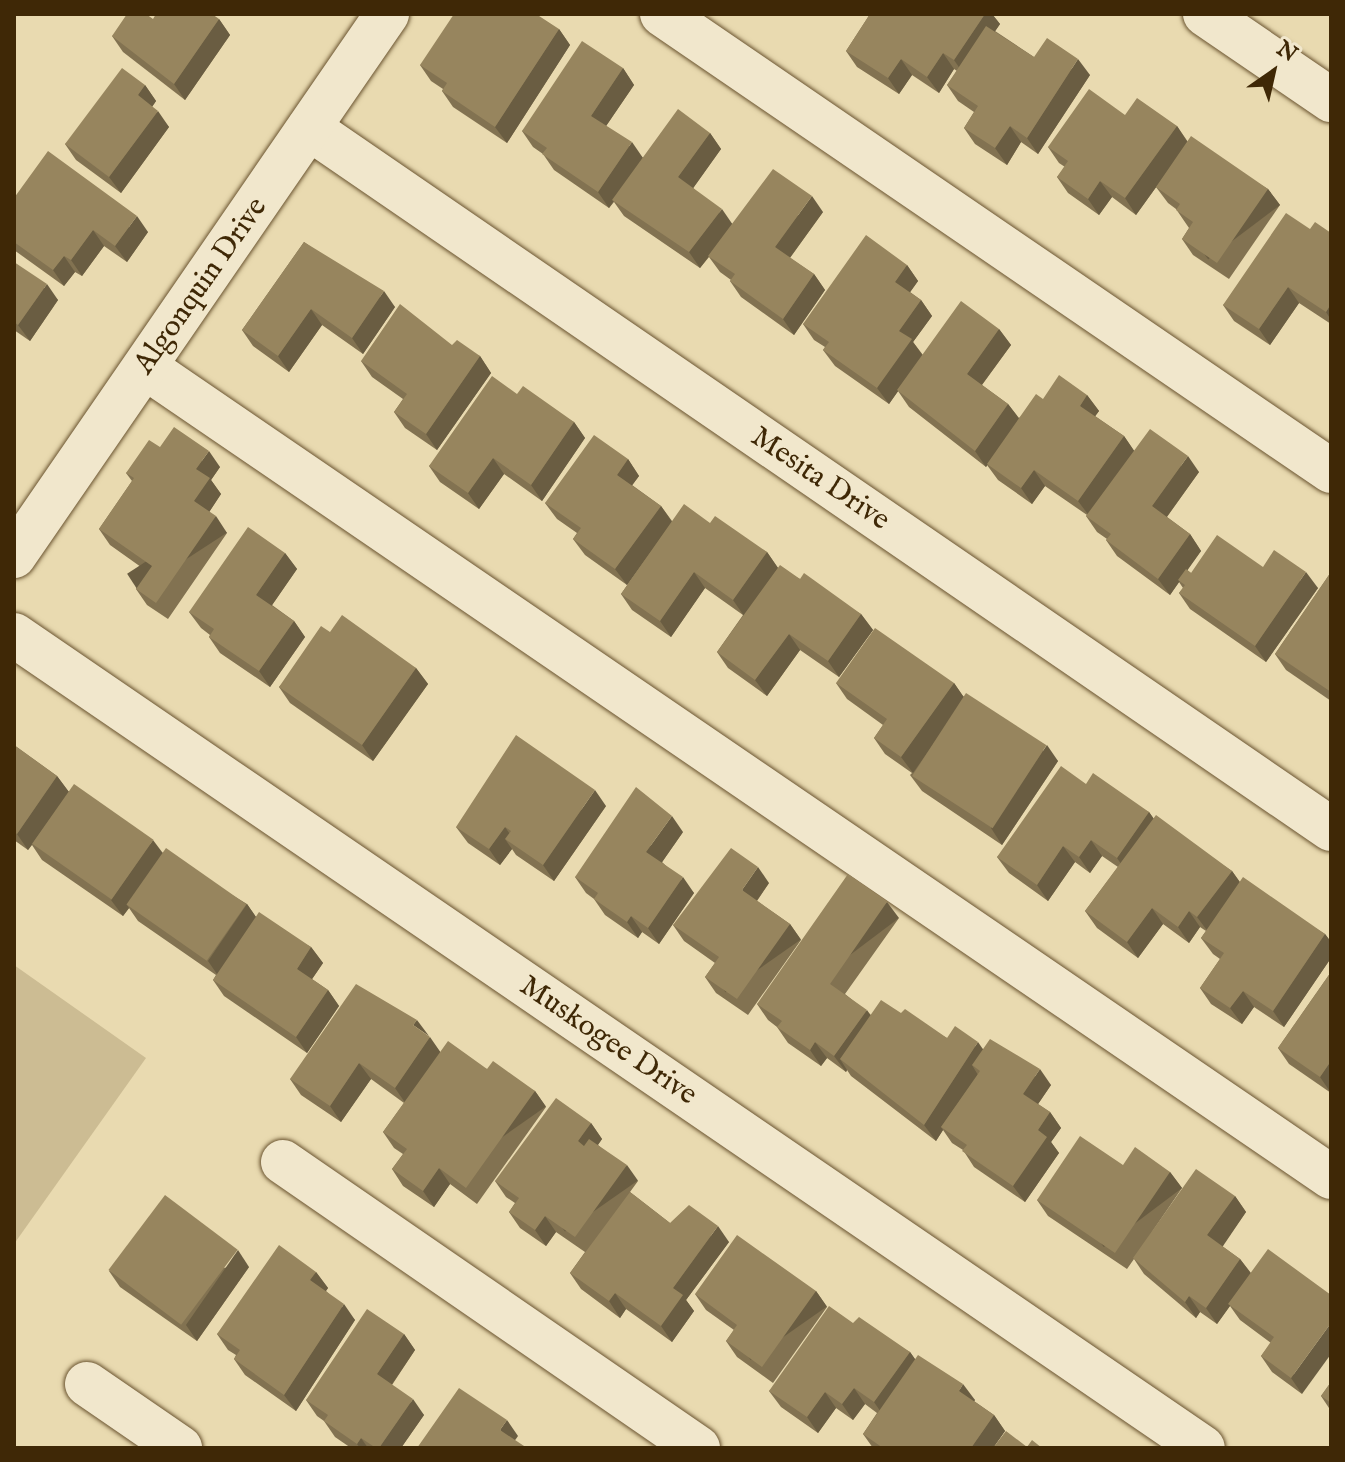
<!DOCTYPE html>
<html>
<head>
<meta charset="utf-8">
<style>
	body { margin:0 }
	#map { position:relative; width:1345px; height:1462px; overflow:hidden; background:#e9dab0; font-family:"IM FELL English",serif }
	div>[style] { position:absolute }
	.green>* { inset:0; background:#ccbc93 }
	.roads { filter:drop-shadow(0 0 2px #6a5430) drop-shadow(0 0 2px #6a5430) }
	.minor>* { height:44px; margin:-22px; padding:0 22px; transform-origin:22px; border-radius:22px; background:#f1e7cc }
	.wall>* { inset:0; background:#827251 }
	.shaded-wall>* { inset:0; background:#6a5d42; transform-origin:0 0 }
	.building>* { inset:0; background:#97855e; transform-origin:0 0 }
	span { translate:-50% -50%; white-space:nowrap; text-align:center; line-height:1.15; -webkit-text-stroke:8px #f1e7cc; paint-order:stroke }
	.street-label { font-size:30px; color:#3f2806 }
	.frame { position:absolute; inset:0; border:16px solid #3f2806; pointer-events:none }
	.north { position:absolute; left:1233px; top:32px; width:80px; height:80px; -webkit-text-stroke:6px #f1e7cc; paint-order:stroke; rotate:34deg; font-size:22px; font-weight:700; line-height:32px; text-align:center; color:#3f2806 }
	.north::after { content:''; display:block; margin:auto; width:28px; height:36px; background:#3f2806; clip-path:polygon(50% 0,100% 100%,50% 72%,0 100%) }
</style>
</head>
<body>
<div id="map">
	<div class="green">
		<div style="clip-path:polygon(14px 965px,146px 1058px,14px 1244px)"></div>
	</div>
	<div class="roads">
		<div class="minor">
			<div style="left:662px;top:14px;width:810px;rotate:34.34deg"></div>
			<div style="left:1205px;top:14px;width:153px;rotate:34.3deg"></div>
			<div style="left:309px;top:128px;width:1239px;rotate:34.45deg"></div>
			<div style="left:145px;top:367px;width:1436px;rotate:34.33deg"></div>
			<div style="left:14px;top:556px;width:658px;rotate:-55.46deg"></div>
			<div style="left:14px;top:635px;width:1440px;rotate:34.36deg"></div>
			<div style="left:283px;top:1162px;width:504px;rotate:34.57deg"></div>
			<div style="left:87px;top:1384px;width:113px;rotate:34.5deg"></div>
		</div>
	</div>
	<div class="wall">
		<div style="clip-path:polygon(870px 14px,992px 14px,1000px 24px,995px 31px,1034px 57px,1090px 75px,1038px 154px,1021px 142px,1007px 165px,975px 144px,964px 128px,974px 112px,958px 101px,947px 85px,957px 71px,954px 69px,939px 93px,912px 75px,899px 94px,857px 67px,846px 51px)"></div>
		<div style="clip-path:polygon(153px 19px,219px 19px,230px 35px,185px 100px,123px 52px,112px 36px)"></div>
		<div style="clip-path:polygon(559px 29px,570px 45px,507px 143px,453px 107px,442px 91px,443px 89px,431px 81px,420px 65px)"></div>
		<div style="clip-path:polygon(623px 68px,634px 85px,606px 126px,643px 158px,710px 133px,721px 149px,693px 188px,732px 224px,823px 212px,790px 258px,814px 274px,825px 290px,794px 335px,741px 297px,730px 281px,731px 280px,720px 272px,709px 257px,700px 268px,624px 216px,614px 202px,609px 208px,554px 170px,543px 154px,533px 147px,522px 131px)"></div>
		<div style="clip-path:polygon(145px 85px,156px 101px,152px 107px,169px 127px,121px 193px,76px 160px,65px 144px)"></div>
		<div style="clip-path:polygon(1125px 115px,1177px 126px,1188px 142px,1268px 189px,1280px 205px,1229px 279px,1193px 255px,1182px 239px,1189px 228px,1176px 209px,1168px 203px,1156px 187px,1169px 169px,1136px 215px,1112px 197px,1099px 215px,1068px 193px,1057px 177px,1065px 167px,1059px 163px,1048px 147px)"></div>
		<div style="clip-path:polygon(14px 198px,148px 232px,127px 262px,104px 246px,82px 276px,75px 272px,64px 286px,14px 250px)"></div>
		<div style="clip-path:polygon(1310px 229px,1331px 233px,1331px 324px,1299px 303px,1270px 345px,1234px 321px,1223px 305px)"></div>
		<div style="clip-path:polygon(304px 242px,395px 307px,363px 354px,322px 325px,289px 372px,253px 346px,242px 330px)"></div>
		<div style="clip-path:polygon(14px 262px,58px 300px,30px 341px,14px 330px)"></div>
		<div style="clip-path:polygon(907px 265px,918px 281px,910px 292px,921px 300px,932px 316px,913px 342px,923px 355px,999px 329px,1011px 345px,982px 385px,1008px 404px,1019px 418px,1043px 399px,1087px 395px,1099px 411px,1095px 416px,1124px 436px,1134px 451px,1199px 472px,1167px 517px,1190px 534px,1201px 551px,1187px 570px,1191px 573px,1263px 567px,1318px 588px,1266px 662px,1190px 609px,1179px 593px,1183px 588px,1179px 582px,1170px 595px,1117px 556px,1106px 540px,1107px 539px,1097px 532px,1086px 516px,1087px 515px,1045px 486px,1032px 504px,998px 480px,987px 465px,986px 467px,909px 407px,898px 391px,889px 404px,835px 366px,823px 350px,825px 347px,814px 340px,803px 324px)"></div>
		<div style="clip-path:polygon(452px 345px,480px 356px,491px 373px,437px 450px,405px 428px,394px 412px,403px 399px,372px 377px,361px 361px)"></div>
		<div style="clip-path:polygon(517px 394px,574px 422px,585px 438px,542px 501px,504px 474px,479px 509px,440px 482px,429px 466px)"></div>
		<div style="clip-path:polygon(160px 447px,220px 467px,211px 480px,221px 494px,209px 512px,227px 533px,168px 619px,147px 605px,136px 589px,148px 572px,110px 545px,99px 529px,132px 481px,126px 473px)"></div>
		<div style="clip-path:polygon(628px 459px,639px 476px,632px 485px,661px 506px,672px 521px,710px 523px,767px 552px,778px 568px,800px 579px,861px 614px,873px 630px,839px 677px,800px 650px,767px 696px,728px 668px,717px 652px,743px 615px,705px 588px,671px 637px,632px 610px,621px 594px,654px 547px,627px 585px,585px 555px,573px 539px,577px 533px,557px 519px,545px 503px)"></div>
		<div style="clip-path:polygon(285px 553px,297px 569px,272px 605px,294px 621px,305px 637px,270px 687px,220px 653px,209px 637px,210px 635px,201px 628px,189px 612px)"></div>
		<div style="clip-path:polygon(1331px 572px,1331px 701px,1286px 670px,1275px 654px)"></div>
		<div style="clip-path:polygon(330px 632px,416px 668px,428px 684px,373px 761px,290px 703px,279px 687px)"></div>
		<div style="clip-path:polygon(836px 683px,954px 683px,963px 696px,1058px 761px,1002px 845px,922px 791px,910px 775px,912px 773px,885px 754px,874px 738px,883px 725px,847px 699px)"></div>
		<div style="clip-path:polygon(14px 745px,57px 776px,68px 791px,163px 853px,247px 904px,256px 917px,311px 947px,323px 963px,312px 979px,328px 990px,339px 1006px,307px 1053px,224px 996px,213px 980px,216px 975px,138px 921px,129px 908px,123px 916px,42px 860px,32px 845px,28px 850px,14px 840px)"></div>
		<div style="clip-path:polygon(1086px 784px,1149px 812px,1154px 819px,1232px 871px,1240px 882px,1325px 934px,1331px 942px,1331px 958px,1284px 1027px,1254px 1007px,1242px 1024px,1211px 1004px,1200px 988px,1220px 959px,1213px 954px,1201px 938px,1206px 931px,1200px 927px,1189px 943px,1163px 924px,1138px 958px,1097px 928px,1085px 911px,1118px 867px,1102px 856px,1090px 873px,1075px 862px,1048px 901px,1009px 873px,997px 857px)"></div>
		<div style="clip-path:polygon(606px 806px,554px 881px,516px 855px,512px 849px,500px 865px,468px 843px,456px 827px)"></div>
		<div style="clip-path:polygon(683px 832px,662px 862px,694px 893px,659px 944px,642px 932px,638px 938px,605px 915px,594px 899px,586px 893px,575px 877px)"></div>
		<div style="clip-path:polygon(769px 883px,757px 901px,790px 924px,801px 940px,748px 1015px,716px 993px,705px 977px,715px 963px,684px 941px,673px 925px)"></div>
		<div style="clip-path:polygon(899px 918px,845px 994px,871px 1015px,901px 1013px,947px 1038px,983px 1049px,1051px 1085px,1038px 1104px,1050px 1112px,1061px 1128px,1051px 1142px,1059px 1153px,1025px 1202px,974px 1167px,963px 1150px,952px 1143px,943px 1130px,936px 1141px,851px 1076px,847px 1070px,846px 1072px,827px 1058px,821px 1066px,788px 1043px,777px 1027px,768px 1020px,757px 1004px)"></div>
		<div style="clip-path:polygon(1331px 972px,1331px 1093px,1289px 1064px,1278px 1048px)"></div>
		<div style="clip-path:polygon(428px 1036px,440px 1052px,487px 1069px,535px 1091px,546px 1107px,477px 1204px,450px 1184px,434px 1207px,403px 1186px,392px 1169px,403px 1154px,394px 1148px,383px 1132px,404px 1103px,371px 1079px,341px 1122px,301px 1095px,290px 1079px)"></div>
		<div style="clip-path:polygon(591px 1123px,602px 1139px,598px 1145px,638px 1181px,630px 1192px,670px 1223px,729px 1242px,686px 1300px,694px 1311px,672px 1342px,626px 1309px,620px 1318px,581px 1289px,570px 1273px,585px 1252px,556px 1232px,546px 1246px,520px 1228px,509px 1212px,515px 1203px,506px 1197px,495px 1181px)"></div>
		<div style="clip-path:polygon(1123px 1165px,1170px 1172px,1182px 1188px,1152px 1232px,1235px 1196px,1246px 1212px,1222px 1246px,1240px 1259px,1251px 1273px,1302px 1394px,1272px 1372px,1261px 1356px,1271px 1343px,1240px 1320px,1230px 1306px,1217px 1324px,1200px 1312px,1196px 1318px,1144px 1274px,1134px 1259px,1127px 1269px,1048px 1216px,1037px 1200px)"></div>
		<div style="clip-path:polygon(249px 1267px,197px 1341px,120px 1287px,109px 1271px)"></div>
		<div style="clip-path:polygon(316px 1272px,328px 1288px,326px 1291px,355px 1320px,296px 1411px,245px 1375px,234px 1359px,236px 1355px,228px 1350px,217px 1334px)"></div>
		<div style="clip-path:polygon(816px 1291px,827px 1307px,773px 1383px,737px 1357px,726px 1341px,734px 1330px,706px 1310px,695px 1294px)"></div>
		<div style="clip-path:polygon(853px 1323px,910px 1352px,915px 1359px,975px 1400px,974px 1401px,994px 1415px,1005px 1431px,993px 1448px,873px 1448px,863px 1434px,877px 1413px,865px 1404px,853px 1420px,836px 1408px,818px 1433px,781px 1407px,769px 1391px)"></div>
		<div style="clip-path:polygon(404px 1334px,415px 1350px,392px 1385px,424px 1415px,401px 1448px,351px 1448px,335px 1437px,324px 1421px,317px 1416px,306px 1400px)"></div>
		<div style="clip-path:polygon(1331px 1382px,1331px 1411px,1321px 1396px)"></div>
	</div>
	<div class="shaded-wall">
		<div style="clip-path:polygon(985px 14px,992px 14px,1000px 24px,965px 76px,954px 60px)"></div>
		<div style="clip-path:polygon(219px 19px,230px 35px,185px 100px,174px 84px)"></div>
		<div style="clip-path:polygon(559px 29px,570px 45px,507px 143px,495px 127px)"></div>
		<div style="clip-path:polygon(943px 53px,954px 69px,939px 93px,927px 77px)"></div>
		<div style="clip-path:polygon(901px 59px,912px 75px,899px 94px,888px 78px)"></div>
		<div style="clip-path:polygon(1078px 59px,1090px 75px,1038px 154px,1027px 138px)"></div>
		<div style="clip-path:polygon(623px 68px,634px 85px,602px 132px,591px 116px)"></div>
		<div style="clip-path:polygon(145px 85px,156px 101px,149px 111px,138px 95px)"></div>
		<div style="clip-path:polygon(158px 111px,169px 127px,121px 193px,109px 177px)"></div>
		<div style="clip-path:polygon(1010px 126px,1021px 142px,1007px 165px,995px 148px)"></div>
		<div style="clip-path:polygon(1177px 126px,1188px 143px,1136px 215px,1125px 198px)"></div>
		<div style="clip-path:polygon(710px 133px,721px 149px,689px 194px,678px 177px)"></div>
		<div style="clip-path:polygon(632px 142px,643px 158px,609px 208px,598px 192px)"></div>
		<div style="clip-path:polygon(1100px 181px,1112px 197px,1099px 215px,1088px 199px)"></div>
		<div style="left:1268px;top:189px;width:20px;height:90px;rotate:53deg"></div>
		<div style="clip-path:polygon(812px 196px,823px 212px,786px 263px,775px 247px)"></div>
		<div style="clip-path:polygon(722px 209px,733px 225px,700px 268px,689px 252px)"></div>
		<div style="clip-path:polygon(137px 216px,148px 232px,127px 262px,115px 246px)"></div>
		<div style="clip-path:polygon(93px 230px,104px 246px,82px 276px,71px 260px)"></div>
		<div style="clip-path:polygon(64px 256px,75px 272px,64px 286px,53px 270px)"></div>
		<div style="clip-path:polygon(907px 265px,918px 281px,906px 298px,895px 282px)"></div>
		<div style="clip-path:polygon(814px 274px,825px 290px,794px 335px,783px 319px)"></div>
		<div style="clip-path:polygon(47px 284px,58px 300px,30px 341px,18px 325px)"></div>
		<div style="clip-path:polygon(1288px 287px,1299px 303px,1270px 345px,1259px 329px)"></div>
		<div style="clip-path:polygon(384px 291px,395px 307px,363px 354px,352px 338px)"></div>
		<div style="clip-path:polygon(921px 300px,932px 316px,913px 342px,923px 356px,889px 404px,877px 388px,899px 331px)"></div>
		<div style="clip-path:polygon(1331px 304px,1331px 320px,1326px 312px)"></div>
		<div style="clip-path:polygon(311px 309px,322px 325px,289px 372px,278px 356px)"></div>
		<div style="clip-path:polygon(999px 329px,1011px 345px,978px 390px,967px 374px)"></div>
		<div style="clip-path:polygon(480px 356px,491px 373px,437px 450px,426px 434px)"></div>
		<div style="clip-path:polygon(1087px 395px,1099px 411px,1091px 422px,1080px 406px)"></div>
		<div style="clip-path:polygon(1008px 404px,1020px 420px,986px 467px,975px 451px)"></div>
		<div style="clip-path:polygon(574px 422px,585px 438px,542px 501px,531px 485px)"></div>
		<div style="clip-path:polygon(1124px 436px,1135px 452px,1090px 517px,1078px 501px)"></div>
		<div style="clip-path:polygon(209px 451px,220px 467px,211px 480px,221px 494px,206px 517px,194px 501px,196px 469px)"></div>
		<div style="clip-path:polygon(1188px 456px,1199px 472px,1163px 522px,1152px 506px)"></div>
		<div style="clip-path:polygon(493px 458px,504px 474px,479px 509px,468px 493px)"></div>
		<div style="clip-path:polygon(628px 459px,639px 476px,628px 491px,617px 475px)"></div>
		<div style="clip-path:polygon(1034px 470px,1045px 486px,1032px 504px,1021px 488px)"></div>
		<div style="clip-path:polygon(661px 506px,672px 522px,627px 585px,615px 569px)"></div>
		<div style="left:216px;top:516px;width:20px;height:106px;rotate:57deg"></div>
		<div style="clip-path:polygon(1190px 534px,1201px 551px,1170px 595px,1158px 579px)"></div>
		<div style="clip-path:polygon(767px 552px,778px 568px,744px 616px,733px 600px)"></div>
		<div style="clip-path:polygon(285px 553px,297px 569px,268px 611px,256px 595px)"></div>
		<div style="clip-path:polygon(694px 572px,705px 588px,671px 637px,660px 621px)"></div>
		<div style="clip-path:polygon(1306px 572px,1318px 588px,1266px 662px,1255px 646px)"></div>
		<div style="clip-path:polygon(861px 614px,873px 630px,839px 677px,828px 661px)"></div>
		<div style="clip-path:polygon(294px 621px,305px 637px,270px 687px,259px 671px)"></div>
		<div style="clip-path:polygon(789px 634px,800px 650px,767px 696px,755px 680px)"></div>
		<div style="clip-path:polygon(416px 668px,428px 684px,373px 761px,362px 745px)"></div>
		<div style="clip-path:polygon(954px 683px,965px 699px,913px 773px,901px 757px)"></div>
		<div style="clip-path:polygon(1047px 745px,1058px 761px,1002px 845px,991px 828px)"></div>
		<div style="clip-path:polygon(57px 776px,69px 792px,28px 850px,17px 834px)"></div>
		<div style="clip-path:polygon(595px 790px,606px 806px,554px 881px,543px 865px)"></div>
		<div style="clip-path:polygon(1149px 812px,1160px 828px,1128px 874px,1117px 858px)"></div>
		<div style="clip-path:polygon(672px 816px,683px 832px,658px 868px,646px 852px)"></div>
		<div style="clip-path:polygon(505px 827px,516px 843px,505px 839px,512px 849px,500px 865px,489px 849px)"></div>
		<div style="clip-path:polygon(153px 840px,165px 856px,127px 905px,129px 908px,123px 916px,111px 900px)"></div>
		<div style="clip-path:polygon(1091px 840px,1102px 856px,1090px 873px,1079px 857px)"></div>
		<div style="clip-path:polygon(1063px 846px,1075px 862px,1048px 901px,1037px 885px)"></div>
		<div style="clip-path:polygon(758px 867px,769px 883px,753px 906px,742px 890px)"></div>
		<div style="clip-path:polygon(1232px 871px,1243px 887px,1209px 933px,1197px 917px)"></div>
		<div style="clip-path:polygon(683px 877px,694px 893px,659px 944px,648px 928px)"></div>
		<div style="left:887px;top:902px;width:20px;height:100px;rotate:53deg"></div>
		<div style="clip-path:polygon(247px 904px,258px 920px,219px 977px,208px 961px)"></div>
		<div style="clip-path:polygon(1152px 908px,1163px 924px,1138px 958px,1127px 942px)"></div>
		<div style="clip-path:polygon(1189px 911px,1200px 927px,1189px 943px,1178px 927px)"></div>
		<div style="clip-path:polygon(631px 916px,642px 932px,638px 938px,627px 922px)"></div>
		<div style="left:790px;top:924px;width:19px;height:92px;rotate:55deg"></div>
		<div style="clip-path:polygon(1325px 934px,1331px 942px,1331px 958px,1284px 1027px,1273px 1011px)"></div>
		<div style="clip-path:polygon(311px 947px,323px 963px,308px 985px,297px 969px)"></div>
		<div style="clip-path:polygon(328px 990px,339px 1006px,307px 1053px,296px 1037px)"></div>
		<div style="clip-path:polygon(1243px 991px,1254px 1007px,1242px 1024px,1230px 1008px)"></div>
		<div style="clip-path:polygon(867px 1010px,878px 1026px,840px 1059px,847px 1070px,846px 1072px,834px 1056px)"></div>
		<div style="clip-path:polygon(417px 1020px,429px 1036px,413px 1025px)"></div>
		<div style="clip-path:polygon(430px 1037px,441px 1053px,406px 1104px,395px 1088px)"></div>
		<div style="clip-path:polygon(815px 1042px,827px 1058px,821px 1066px,810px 1050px)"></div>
		<div style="clip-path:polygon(978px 1042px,989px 1058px,972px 1065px,978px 1075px,941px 1127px,943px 1130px,936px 1141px,924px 1125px)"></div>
		<div style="clip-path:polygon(1331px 1061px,1331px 1093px,1320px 1077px)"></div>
		<div style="clip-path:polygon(359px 1063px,371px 1079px,341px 1122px,330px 1106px)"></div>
		<div style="clip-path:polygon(1040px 1069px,1051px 1085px,1034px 1110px,1023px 1094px)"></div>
		<div style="left:535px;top:1091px;width:19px;height:119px;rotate:55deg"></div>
		<div style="clip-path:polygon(1050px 1112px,1061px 1128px,1051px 1142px,1059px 1153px,1025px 1202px,1013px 1186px,1038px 1130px)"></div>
		<div style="clip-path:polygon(591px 1123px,602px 1139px,589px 1157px,578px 1141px)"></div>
		<div style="left:627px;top:1165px;width:19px;height:89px;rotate:55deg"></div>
		<div style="clip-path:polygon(439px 1168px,450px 1184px,434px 1207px,423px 1191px)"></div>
		<div style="left:1170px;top:1172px;width:20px;height:98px;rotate:53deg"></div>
		<div style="clip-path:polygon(1235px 1196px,1246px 1212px,1219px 1252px,1207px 1235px)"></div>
		<div style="clip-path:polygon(545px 1216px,556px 1232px,546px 1246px,535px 1230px)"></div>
		<div style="clip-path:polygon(718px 1226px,729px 1242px,686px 1300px,694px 1311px,672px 1342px,661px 1326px,673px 1288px)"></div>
		<div style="clip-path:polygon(238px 1250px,249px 1267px,197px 1341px,186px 1325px)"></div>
		<div style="clip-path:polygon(1240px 1259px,1252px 1275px,1217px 1324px,1206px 1308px)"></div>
		<div style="clip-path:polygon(316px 1272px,328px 1288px,322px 1296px,310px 1280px)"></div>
		<div style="left:816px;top:1291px;width:19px;height:93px;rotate:55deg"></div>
		<div style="clip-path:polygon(615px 1293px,626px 1309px,620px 1318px,609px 1301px)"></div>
		<div style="clip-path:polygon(1189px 1296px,1200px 1312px,1196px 1318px,1185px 1302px)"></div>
		<div style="clip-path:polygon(344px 1304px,355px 1320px,296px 1411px,284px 1395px)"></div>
		<div style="clip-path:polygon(1331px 1323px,1331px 1354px,1302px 1394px,1291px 1378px)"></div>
		<div style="clip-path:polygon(404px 1334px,415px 1350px,388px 1390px,377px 1374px)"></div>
		<div style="clip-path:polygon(910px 1352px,921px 1368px,885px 1418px,874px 1402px)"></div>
		<div style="clip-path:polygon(963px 1384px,975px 1400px,970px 1407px,959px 1391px)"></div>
		<div style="clip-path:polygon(854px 1388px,865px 1404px,853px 1420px,842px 1404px)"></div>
		<div style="clip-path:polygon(825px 1392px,836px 1408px,818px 1433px,807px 1417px)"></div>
		<div style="clip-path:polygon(413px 1399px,424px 1415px,401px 1448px,379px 1448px)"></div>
		<div style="clip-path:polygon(994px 1415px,1005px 1431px,993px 1448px,971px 1448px)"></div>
		<div style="clip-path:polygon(507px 1420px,518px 1436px,511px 1446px,500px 1430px)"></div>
		<div style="clip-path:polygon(361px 1438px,368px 1448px,360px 1448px,357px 1444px)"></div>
	</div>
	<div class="building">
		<div style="clip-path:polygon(127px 14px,146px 14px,153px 19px,156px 14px,212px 14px,219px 19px,174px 84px,112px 36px)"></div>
		<div style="clip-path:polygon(454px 14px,536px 14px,559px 29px,495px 127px,442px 91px,447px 83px,420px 65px)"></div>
		<div style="clip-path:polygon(870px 14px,985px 14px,954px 60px,943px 53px,927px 77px,901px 59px,888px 78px,846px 51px)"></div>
		<div style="clip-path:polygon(986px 26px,1034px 57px,1047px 38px,1078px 59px,1027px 138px,1010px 126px,995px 148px,964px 128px,978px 106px,947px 85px)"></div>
		<div style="clip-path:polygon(582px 41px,623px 68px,591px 116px,632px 142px,598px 192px,542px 154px,547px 148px,522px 131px)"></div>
		<div style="clip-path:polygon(122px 68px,145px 85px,138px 95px,158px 111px,109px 177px,65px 144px)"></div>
		<div style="clip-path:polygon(1089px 89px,1125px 115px,1137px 98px,1177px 126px,1125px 198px,1100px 181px,1088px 199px,1057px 177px,1068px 161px,1048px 147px)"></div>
		<div style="clip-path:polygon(678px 109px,710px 133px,678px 177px,722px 209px,689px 252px,612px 200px)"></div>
		<div style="clip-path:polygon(1191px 136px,1268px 189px,1217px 263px,1182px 239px,1193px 222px,1176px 210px,1180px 204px,1156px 187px)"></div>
		<div style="clip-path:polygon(48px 151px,137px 216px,115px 246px,93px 230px,71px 260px,64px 256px,53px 270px,14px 242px,14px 198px)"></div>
		<div style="clip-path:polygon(773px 169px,812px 196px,775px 247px,814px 274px,783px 319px,730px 281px,735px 274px,708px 256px)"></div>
		<div style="clip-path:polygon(1286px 213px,1310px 229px,1315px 222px,1331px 233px,1331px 304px,1326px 312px,1288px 287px,1259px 329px,1223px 305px)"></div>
		<div style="clip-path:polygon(866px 235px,907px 265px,895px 282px,921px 300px,899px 331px,912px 339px,877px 388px,823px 350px,829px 342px,803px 324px)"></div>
		<div style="clip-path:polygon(304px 242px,384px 291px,352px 338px,311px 309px,278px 356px,242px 330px)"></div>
		<div style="clip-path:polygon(14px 262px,47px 284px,18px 325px,14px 322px)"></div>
		<div style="clip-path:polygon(961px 301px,999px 329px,967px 374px,1008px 404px,975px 451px,897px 390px)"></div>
		<div style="clip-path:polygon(400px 304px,452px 345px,457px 340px,480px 356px,426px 434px,394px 412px,407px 394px,361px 361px)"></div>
		<div style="clip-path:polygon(1059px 375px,1087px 395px,1080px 406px,1124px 436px,1078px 501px,1034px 470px,1021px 488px,987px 464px,1036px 394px,1043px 399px)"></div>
		<div style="clip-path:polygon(492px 376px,517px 394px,523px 386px,574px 422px,531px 485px,493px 458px,468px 493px,429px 466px)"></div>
		<div style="clip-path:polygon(174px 427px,209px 451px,196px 469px,210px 478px,194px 501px,216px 516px,156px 603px,136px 589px,152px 566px,99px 529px,134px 478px,126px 473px,149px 440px,160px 447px)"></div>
		<div style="clip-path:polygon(1150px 429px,1188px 456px,1152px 506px,1190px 534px,1158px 579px,1106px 540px,1111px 534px,1086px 516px)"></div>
		<div style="clip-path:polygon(594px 435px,628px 459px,617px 475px,661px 506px,615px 569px,573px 539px,581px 528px,545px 503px)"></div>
		<div style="clip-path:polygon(684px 504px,710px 523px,715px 516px,767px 552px,733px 600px,694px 572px,660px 621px,621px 594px)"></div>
		<div style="clip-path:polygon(248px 527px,285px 553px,256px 595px,294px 621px,259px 671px,209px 637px,214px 629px,189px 612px)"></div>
		<div style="clip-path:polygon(1217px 535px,1263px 567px,1274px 550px,1306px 572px,1255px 646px,1179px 593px,1185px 585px,1178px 580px,1186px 569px,1191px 573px)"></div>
		<div style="clip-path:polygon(780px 565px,800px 579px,804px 573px,861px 614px,828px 661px,789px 634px,755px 680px,717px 652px)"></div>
		<div style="clip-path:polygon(1331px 572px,1331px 692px,1275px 654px)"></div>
		<div style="clip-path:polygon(342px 615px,416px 668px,362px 745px,279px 687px,321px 626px,330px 632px)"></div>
		<div style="clip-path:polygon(875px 628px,954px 683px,901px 757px,874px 738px,887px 719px,836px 683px)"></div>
		<div style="left:966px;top:693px;width:96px;height:99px;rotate:33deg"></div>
		<div style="clip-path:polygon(516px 735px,595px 790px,543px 865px,505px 839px,511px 831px,505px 827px,489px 849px,456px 827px)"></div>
		<div style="clip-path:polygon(14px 745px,57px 776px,17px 834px,14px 832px)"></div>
		<div style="clip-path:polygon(1061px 766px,1086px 784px,1093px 773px,1149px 812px,1117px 858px,1091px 840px,1079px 857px,1063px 846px,1037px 885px,997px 857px)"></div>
		<div style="left:74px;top:784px;width:97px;height:73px;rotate:35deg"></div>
		<div style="clip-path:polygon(636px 787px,672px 816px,646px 852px,683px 877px,648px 928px,631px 916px,627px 922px,594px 899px,598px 893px,575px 877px)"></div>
		<div style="clip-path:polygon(1156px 815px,1232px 871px,1197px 917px,1189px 911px,1178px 927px,1152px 908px,1127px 942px,1085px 911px)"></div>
		<div style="left:166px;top:848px;width:98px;height:69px;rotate:35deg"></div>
		<div style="clip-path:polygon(731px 848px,758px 867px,742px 890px,790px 924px,737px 999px,705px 977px,719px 957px,673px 925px)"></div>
		<div style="clip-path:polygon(848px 874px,887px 902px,830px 984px,867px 1010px,834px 1056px,815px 1042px,810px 1050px,777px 1027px,782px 1021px,757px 1004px)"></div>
		<div style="clip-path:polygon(1243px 877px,1325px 934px,1273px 1011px,1243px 991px,1230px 1008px,1200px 988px,1224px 953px,1201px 938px)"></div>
		<div style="clip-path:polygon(259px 912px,311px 947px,297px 969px,328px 990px,296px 1037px,213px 980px)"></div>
		<div style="clip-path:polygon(1331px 972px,1331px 1061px,1320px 1077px,1278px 1048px)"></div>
		<div style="clip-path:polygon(356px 984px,417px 1020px,413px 1025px,430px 1037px,395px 1088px,359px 1063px,330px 1106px,290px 1079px)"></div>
		<div style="clip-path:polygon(881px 1000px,901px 1013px,905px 1009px,947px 1038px,955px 1026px,978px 1042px,924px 1125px,840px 1059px)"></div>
		<div style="clip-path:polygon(990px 1039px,1040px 1069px,1023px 1094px,1050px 1112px,1038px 1130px,1047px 1137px,1013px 1186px,962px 1151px,967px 1145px,941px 1127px,980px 1071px,972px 1065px)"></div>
		<div style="clip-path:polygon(448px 1041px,487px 1069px,493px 1061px,535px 1091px,466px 1188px,439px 1168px,423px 1191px,392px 1169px,407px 1149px,383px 1132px)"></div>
		<div style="clip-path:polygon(556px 1098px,591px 1123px,578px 1141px,584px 1146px,589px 1139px,627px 1165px,575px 1237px,545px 1216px,535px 1230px,509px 1212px,519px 1198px,495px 1181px)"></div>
		<div style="clip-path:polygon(1080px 1136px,1123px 1165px,1135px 1147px,1170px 1172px,1115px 1253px,1037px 1200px)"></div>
		<div style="clip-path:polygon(1196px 1169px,1235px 1196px,1207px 1235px,1240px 1259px,1206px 1308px,1189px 1296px,1185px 1302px,1133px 1258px)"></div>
		<div style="clip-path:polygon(630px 1192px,670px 1223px,689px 1205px,718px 1226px,673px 1288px,683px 1295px,661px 1326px,615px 1293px,609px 1301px,570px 1273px)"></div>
		<div style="left:165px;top:1195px;width:91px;height:94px;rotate:37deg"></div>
		<div style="clip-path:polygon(737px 1235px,816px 1291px,762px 1367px,726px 1341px,737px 1325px,695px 1294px)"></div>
		<div style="clip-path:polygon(279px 1245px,316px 1272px,310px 1280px,344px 1304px,284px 1395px,234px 1359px,240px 1350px,217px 1334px)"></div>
		<div style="clip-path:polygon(1268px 1249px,1331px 1295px,1331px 1323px,1291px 1378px,1261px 1356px,1274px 1337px,1228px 1304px)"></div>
		<div style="clip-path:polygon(829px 1306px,853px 1323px,859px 1317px,910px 1352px,874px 1402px,854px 1388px,842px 1404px,825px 1392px,807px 1417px,769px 1391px)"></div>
		<div style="clip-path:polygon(367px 1309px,404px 1334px,377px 1374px,413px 1399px,379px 1448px,376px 1448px,361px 1438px,357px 1444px,324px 1421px,328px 1415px,306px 1400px)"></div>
		<div style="clip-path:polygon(918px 1355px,963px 1384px,959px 1391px,994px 1415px,971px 1448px,883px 1448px,863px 1434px)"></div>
		<div style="clip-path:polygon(1331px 1382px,1331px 1403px,1321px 1396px)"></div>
		<div style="clip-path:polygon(459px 1388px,507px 1420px,500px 1430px,527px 1448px,417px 1448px)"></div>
		<div style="clip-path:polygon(1006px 1431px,1027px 1447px,1032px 1440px,1042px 1448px,993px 1448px)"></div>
	</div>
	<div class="street-label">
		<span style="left:201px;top:286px;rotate:-55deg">Algonquin Drive</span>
		<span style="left:820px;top:479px;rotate:34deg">Mesita Drive</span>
		<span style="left:608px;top:1041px;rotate:34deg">Muskogee Drive</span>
	</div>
	<div class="frame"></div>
	<div class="north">N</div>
</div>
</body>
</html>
